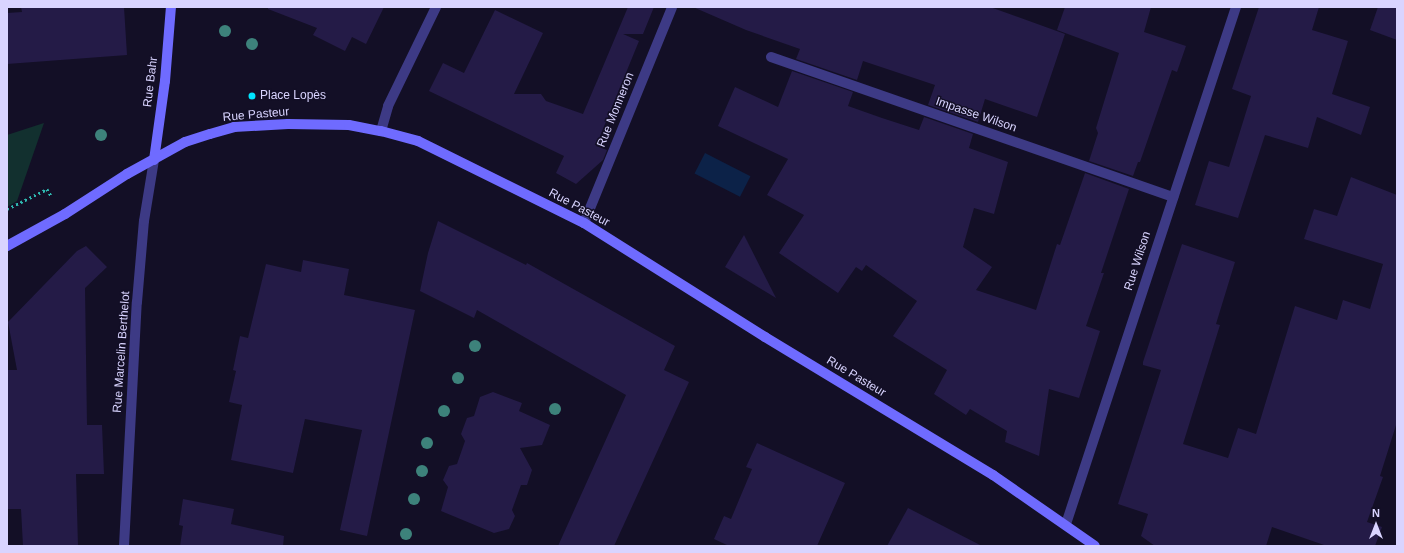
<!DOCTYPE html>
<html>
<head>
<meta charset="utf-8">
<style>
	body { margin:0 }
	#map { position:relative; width:1404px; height:553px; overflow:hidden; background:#130f26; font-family:Arial,sans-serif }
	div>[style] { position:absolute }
	.green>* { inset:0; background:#12302f }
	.water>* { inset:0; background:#0c2248; transform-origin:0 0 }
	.building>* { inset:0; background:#241b47 }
	.path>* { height:2.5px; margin-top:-1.25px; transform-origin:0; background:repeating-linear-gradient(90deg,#2fb8b0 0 2px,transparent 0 5px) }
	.street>* { height:10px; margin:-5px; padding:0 5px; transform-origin:5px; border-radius:5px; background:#3d3a85 }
	.secondary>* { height:10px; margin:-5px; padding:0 5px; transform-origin:5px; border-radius:5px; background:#6f6bff }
	.trees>* { width:12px; height:12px; margin:-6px; border-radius:50%; background:#3d827b }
	.dots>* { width:11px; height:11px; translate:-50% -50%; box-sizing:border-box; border:2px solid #130f26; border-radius:50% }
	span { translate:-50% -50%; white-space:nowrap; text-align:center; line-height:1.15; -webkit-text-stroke:3px #130f26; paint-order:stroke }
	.street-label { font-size:12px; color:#d9d4ff }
	.poi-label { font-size:12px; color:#d9d4ff }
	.left { translate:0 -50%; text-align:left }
	.frame { position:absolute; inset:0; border:8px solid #d9d4ff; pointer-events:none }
	.north { position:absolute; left:1356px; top:505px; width:40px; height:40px; -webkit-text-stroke:3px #130f26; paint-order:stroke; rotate:0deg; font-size:11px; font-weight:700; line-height:16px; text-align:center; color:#d9d4ff }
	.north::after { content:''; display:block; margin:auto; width:14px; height:18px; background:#d9d4ff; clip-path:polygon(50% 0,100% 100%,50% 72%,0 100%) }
</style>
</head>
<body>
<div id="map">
	<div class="green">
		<div style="clip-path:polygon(44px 123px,17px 201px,7px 207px,7px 135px)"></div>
	</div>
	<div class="water">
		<div style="left:705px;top:153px;width:51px;height:23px;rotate:27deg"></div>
	</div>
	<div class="building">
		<div style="clip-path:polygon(21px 7px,124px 7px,127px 55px,7px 64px,7px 13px,22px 12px)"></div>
		<div style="clip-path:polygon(268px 7px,384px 7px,366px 44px,352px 37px,345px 51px,313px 35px,317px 28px,268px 9px)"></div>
		<div style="clip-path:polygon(628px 7px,654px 7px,643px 34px,623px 34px,639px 41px,596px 146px,607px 150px,603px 160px,576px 184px,556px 173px,564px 156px,429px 91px,443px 63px,464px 73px,495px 10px,543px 33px,514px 94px,541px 94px,546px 101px,583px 114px)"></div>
		<div style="clip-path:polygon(693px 7px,990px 7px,1065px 34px,1037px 117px,985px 99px,978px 122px,928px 105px,935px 85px,863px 61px,857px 80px,796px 59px,800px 49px,746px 30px)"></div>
		<div style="clip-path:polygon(1065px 7px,1151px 7px,1144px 32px,1186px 46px,1177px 72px,1172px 70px,1140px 162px,1138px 162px,1133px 176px,1089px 161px,1098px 133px,1096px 128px,1119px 53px,1057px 30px)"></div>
		<div style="clip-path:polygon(1259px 7px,1319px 7px,1312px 30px,1348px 41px,1332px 94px,1370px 107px,1361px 135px,1317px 117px,1308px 148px,1265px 135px,1238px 218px,1195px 205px,1209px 161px,1229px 167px,1251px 96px,1232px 89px)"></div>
		<div style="clip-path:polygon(1378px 7px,1397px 7px,1397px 40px,1370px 30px)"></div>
		<div style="clip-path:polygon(792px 71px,853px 92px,848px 106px,882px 118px,919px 130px,924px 117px,973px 134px,969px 148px,1008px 162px,994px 214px,974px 208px,963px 247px,992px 267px,976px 290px,1036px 310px,1057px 244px,1060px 245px,1085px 173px,1129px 189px,1101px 273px,1104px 273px,1086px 326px,1100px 331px,1079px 398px,1049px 389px,1039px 456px,1005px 442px,1007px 431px,970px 409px,966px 415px,934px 394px,947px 370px,893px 336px,917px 301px,866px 265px,862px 271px,856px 267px,838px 293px,779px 253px,804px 215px,767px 195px,788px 159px,718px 126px,735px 87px,778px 107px)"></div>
		<div style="clip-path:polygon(1351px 177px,1397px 195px,1397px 422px,1380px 476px,1383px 477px,1367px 522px,1382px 527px,1375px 546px,1327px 546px,1272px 527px,1266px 546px,1155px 546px,1141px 536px,1148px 514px,1118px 504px,1161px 370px,1143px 365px,1143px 362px,1182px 244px,1235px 262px,1216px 324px,1220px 325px,1183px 444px,1228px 458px,1238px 428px,1256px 434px,1295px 306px,1337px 320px,1343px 300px,1370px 309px,1383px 264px,1304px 239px,1314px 209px,1337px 216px)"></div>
		<div style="clip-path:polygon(438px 221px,526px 265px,527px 263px,675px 346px,664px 370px,689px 382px,614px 546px,558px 546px,626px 395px,477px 310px,474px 318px,420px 291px,428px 253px)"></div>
		<div style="clip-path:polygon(744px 235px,776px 298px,725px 267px)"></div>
		<div style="clip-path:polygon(86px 246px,107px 267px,85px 288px,87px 425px,102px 425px,104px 474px,76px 474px,78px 546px,23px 546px,21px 509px,7px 509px,7px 370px,17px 370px,8px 322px,77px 251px)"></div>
		<div style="clip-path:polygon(303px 260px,349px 269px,344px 295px,415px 310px,367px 536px,340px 530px,362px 430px,305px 419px,293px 473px,231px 460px,242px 405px,229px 402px,236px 371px,233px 370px,240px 336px,248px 338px,266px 264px,301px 272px)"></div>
		<div style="clip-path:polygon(493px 392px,522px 403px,519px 411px,550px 425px,542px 445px,520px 448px,532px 470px,527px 485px,521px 485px,512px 510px,515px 516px,509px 529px,494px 533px,441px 511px,448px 487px,443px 480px,449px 466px,457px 464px,465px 441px,461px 434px,467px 418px,474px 416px,480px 397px)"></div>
		<div style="clip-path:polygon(757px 443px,845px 483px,817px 546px,729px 546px,714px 539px,724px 516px,731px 519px,752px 469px,746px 467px)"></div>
		<div style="clip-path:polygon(183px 499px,234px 509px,231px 524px,284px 536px,283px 546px,180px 546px,183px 526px,179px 525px)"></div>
		<div style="clip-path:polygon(908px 508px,982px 546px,887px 546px)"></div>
	</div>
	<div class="path">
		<div style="left:7px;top:209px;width:45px;rotate:-26.6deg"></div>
		<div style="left:47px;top:189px;width:9px;rotate:58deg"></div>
	</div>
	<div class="street">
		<div style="left:771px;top:57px;width:426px;rotate:19.2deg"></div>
		<div style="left:381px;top:131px;width:26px;rotate:-74deg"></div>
		<div style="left:388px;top:106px;width:110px;rotate:-64.1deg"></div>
		<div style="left:584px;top:223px;width:233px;rotate:-67.8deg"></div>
		<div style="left:1066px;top:524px;width:544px;rotate:-71.8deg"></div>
		<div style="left:124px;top:546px;width:244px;rotate:-87deg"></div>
		<div style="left:137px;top:302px;width:81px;rotate:-85.1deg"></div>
		<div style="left:144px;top:221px;width:62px;rotate:-80.7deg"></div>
	</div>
	<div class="secondary">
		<div style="left:154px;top:160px;width:80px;rotate:-82.1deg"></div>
		<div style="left:165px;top:81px;width:74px;rotate:-85.4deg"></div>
		<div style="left:7px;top:246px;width:66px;rotate:-28.9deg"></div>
		<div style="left:65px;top:214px;width:74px;rotate:-32.8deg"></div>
		<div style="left:127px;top:174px;width:66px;rotate:-28.9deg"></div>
		<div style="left:185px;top:142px;width:26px;rotate:-18deg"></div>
		<div style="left:210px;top:134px;width:25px;rotate:-16deg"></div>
		<div style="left:234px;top:127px;width:54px;rotate:-3.2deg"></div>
		<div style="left:288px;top:124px;width:61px;rotate:0.9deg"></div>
		<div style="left:349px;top:125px;width:33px;rotate:11deg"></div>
		<div style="left:381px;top:131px;width:38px;rotate:15deg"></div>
		<div style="left:418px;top:141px;width:185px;rotate:26.3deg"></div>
		<div style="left:584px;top:223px;width:214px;rotate:32.2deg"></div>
		<div style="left:765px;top:337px;width:267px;rotate:31.2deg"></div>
		<div style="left:993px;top:475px;width:124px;rotate:34.8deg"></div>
	</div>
	<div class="trees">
		<div style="left:225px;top:31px"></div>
		<div style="left:252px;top:44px"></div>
		<div style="left:101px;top:135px"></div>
		<div style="left:475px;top:346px"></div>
		<div style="left:458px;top:378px"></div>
		<div style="left:555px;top:409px"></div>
		<div style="left:444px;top:411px"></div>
		<div style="left:427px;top:443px"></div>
		<div style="left:422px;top:471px"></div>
		<div style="left:414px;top:499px"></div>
		<div style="left:406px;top:534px"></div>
	</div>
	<div class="dots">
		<div style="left:252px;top:96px;background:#00e5ff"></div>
	</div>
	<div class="street-label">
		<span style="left:151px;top:82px;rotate:-83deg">Rue Bahr</span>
		<span style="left:616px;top:110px;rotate:-68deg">Rue Monneron</span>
		<span style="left:256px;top:115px;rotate:-5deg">Rue Pasteur</span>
		<span style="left:976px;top:115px;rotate:19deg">Impasse Wilson</span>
		<span style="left:579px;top:208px;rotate:28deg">Rue Pasteur</span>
		<span style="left:1138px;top:261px;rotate:-72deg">Rue Wilson</span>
		<span style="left:122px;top:352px;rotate:-86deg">Rue Marcelin Berthelot</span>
		<span style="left:856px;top:377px;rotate:31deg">Rue Pasteur</span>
	</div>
	<div class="poi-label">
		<span class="left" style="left:260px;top:96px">Place Lopès</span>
	</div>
	<div class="frame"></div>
	<div class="north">N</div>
</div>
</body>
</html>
